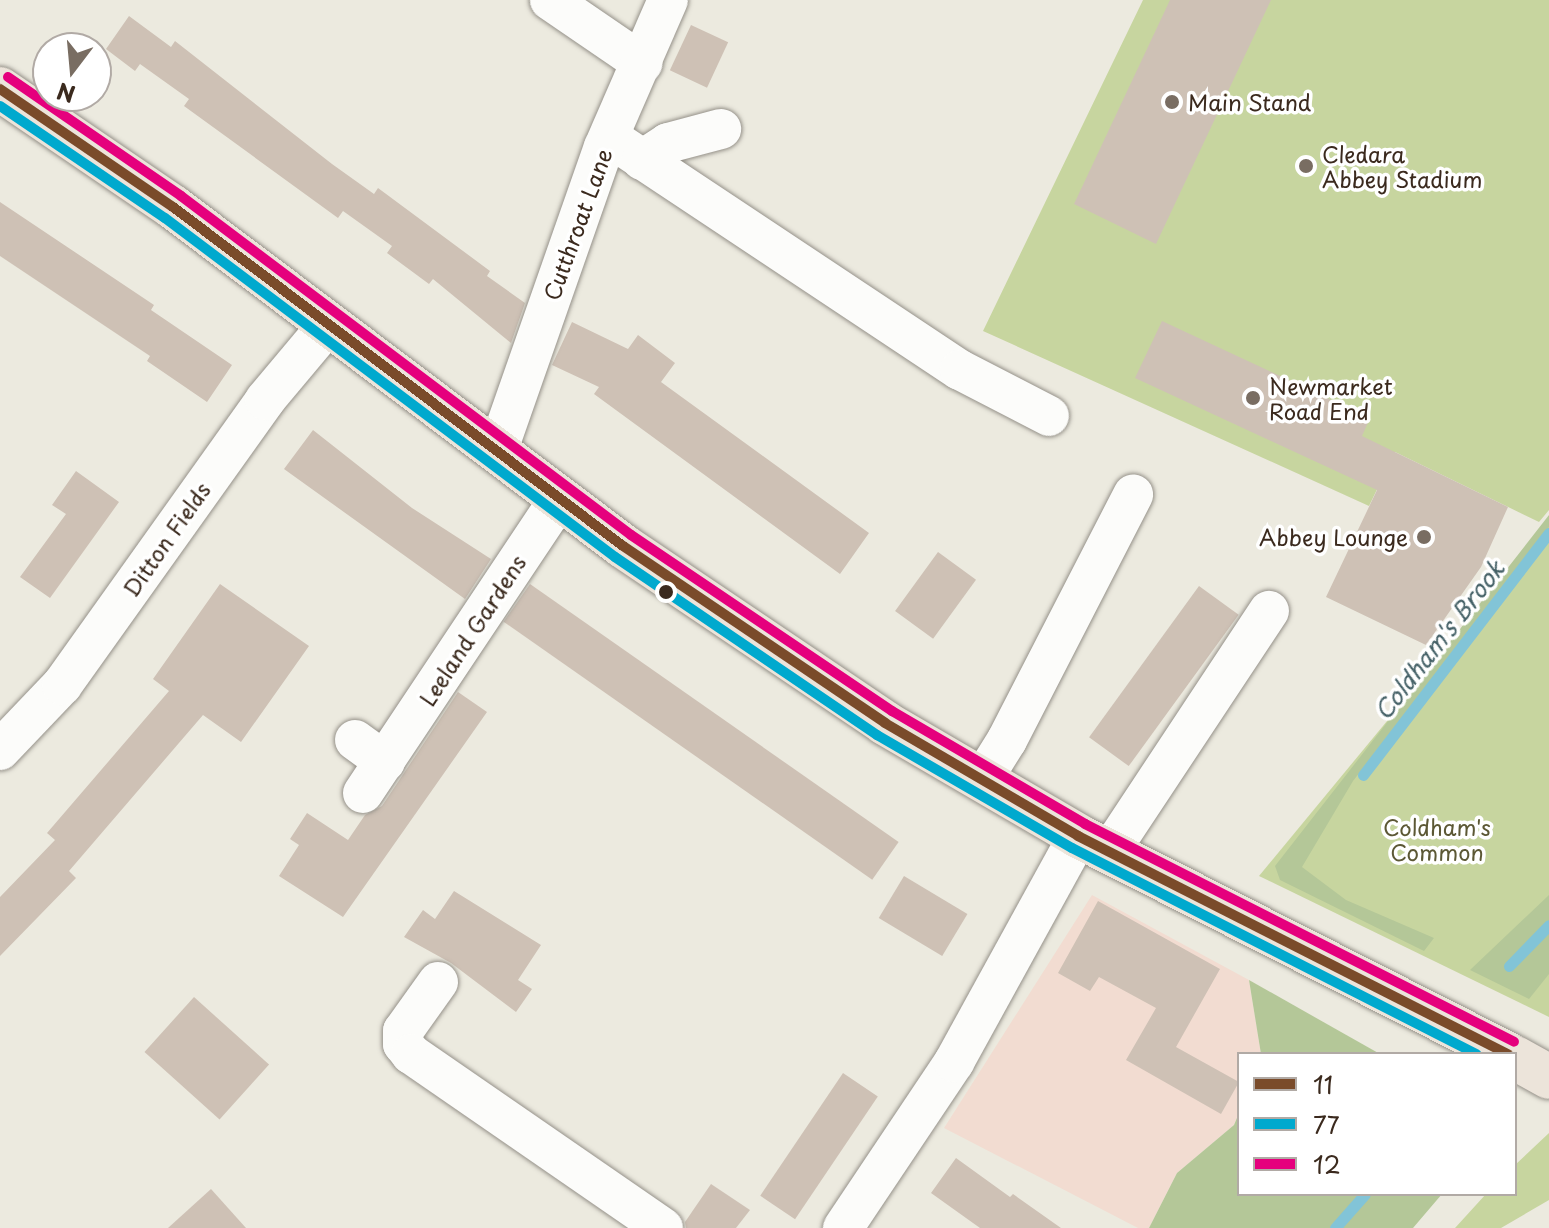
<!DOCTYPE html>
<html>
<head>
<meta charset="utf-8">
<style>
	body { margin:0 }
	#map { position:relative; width:1549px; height:1228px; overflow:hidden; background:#eceadf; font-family:"Playpen Sans",sans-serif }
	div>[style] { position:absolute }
	.built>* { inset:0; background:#f2dcd1 }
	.green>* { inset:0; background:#c7d59f }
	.forest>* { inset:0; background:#b4c798 }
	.stream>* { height:11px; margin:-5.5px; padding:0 5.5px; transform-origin:5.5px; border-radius:5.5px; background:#82c4d7 }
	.building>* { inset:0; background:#cec1b5; transform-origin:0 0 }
	.roads { filter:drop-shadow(0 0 2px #959189) drop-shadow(0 0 2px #959189) }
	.minor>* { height:40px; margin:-20px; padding:0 20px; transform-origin:20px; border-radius:20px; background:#fcfcfa }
	.major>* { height:44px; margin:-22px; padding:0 22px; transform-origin:22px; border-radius:22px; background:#ece4da }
	.bus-1>* { height:10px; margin:-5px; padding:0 5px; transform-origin:5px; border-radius:5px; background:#7a4b2a }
	.bus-2>* { height:10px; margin:-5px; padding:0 5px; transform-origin:5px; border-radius:5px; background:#00a9ce }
	.bus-3>* { height:10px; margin:-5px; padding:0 5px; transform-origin:5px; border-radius:5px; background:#e5007d }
	.dots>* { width:22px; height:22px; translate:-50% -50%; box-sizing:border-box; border:4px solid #fff; border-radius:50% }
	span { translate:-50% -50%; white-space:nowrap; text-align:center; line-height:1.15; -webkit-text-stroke:7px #fff; paint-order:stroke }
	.poi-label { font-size:22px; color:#3b2a1e }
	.left { translate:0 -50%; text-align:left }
	.right { translate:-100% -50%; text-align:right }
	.street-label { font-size:22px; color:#3b2a1e }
	.park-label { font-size:22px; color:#5c5835 }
	.water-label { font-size:24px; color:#456167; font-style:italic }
	.legend { position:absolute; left:1237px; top:1052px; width:280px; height:144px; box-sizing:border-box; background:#fff; border:2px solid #b1aaa5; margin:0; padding:10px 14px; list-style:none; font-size:24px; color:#3b2a1e }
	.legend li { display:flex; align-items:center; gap:16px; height:40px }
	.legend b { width:40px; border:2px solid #b1aaa5 }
	.north { position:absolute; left:32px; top:32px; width:80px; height:80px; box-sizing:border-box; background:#fff; border:2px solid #b1aaa5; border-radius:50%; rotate:196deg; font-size:22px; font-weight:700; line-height:32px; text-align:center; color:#3b2a1e }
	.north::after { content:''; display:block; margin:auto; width:28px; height:36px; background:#796d62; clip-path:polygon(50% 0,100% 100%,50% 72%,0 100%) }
</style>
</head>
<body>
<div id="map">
	<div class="built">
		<div style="clip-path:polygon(1092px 895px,1249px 980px,1261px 1054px,1239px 1054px,1239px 1113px,1234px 1125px,1177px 1173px,1149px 1228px,1138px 1228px,944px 1128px)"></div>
	</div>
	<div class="green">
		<div style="clip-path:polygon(1143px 0,1549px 0,1549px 510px,1539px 522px,1395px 452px,1369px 506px,983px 331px)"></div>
		<div style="clip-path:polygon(1549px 525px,1549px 1017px,1259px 876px)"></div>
		<div style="clip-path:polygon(1549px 1133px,1549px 1200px,1501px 1228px,1455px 1228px,1486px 1194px,1515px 1194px,1515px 1165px)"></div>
	</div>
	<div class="forest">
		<div style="clip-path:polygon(1549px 515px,1549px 527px,1516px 573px,1353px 781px,1302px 867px,1346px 900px,1434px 938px,1424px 951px,1280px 880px,1275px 866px)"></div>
		<div style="clip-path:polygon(1549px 895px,1549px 974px,1529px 999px,1470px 970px)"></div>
		<div style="clip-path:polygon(1249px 980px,1380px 1054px,1261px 1054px)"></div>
		<div style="clip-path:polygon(1239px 1113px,1239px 1194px,1442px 1194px,1413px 1228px,1149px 1228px,1177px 1173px,1234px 1125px)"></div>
	</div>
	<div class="stream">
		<div style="left:1363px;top:775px;width:305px;rotate:-52.5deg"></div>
		<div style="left:1509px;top:966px;width:57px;rotate:-45.7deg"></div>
		<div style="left:1335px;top:1228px;width:45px;rotate:-48.6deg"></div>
	</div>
	<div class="building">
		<div style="clip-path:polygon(1170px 0,1271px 0,1156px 244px,1074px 204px)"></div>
		<div style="clip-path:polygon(129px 16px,171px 47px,175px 41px,332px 164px,374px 194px,378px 188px,490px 271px,487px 276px,525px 303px,511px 343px,433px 279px,429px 284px,387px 253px,392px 246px,343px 211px,338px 218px,184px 106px,189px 99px,140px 64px,135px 71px,106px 49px)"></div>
		<div style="left:691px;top:25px;width:41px;height:50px;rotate:25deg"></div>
		<div style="clip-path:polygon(0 202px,154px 305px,151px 310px,232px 365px,207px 402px,147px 361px,150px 356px,0 256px)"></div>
		<div style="clip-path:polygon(1162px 321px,1370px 418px,1362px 436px,1508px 507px,1481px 567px,1426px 645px,1326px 597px,1377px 490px,1135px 378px)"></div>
		<div style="clip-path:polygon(572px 322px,628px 349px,638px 335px,675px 363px,661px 382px,869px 533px,840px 574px,594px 394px,599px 387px,552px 365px)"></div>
		<div style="clip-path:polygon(313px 430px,412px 508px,491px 559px,465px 599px,284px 469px)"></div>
		<div style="clip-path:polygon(76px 471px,119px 502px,50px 598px,20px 577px,66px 514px,52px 505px)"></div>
		<div style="left:938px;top:552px;width:47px;height:73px;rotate:36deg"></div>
		<div style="clip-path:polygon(220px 584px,309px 646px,241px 742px,203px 715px,69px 871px,76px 878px,0 956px,0 897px,55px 840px,47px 833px,169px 691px,153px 679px)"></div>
		<div style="left:530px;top:584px;width:450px;height:46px;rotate:35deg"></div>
		<div style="left:1199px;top:586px;width:49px;height:187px;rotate:36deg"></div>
		<div style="clip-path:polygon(458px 692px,487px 712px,343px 917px,279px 876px,299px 845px,290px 839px,307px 813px,348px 840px,365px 815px,382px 806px)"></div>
		<div style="left:904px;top:876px;width:74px;height:49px;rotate:31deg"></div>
		<div style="clip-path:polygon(454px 891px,541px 945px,518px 980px,532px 989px,516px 1012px,451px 963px,404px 937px,423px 910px,435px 919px)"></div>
		<div style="clip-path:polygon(1098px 901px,1220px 969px,1176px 1047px,1239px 1082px,1221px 1114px,1126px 1060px,1156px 1008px,1099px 977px,1090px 991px,1058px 973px)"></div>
		<div style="left:194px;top:997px;width:101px;height:74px;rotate:42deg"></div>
		<div style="left:843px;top:1073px;width:42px;height:148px;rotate:34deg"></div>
		<div style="clip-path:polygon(956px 1158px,1010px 1197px,1013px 1194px,1061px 1228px,980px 1228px,931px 1193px)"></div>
		<div style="clip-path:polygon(711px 1184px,750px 1210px,736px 1228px,686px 1228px,685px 1222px)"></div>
		<div style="clip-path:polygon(211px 1189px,246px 1228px,168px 1228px)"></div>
	</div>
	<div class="roads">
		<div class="minor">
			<div style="left:550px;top:0;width:112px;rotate:34.4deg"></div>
			<div style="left:609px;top:137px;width:421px;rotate:33.6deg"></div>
			<div style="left:960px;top:370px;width:100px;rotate:27.3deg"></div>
			<div style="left:642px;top:160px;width:31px;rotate:-33deg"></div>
			<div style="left:668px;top:143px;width:55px;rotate:-14.8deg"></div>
			<div style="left:497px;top:452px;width:323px;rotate:-70.7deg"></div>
			<div style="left:604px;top:147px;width:160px;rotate:-66.5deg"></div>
			<div style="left:355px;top:740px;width:37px;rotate:36deg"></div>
			<div style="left:0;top:750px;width:90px;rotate:-46.4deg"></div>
			<div style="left:62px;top:685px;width:350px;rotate:-54.5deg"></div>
			<div style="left:265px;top:400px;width:98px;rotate:-50deg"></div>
			<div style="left:982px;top:780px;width:47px;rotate:-58deg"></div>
			<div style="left:1007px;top:740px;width:276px;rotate:-62.8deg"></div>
			<div style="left:363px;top:793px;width:353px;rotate:-56.3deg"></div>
			<div style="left:1110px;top:851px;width:288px;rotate:-56.5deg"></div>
			<div style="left:438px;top:982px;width:60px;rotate:125.5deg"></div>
			<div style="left:403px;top:1031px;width:13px;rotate:90deg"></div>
			<div style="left:403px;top:1044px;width:13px;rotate:51deg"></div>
			<div style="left:411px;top:1054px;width:306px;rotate:34.6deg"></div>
			<div style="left:843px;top:1228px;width:200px;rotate:-56.2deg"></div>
			<div style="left:954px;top:1062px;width:258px;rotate:-61.2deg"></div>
		</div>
		<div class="major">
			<div style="left:0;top:89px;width:209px;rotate:34.3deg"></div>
			<div style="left:173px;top:207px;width:563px;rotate:36.99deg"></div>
			<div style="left:623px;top:546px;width:316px;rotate:34deg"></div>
			<div style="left:885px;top:723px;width:224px;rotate:30.3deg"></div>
			<div style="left:1078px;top:836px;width:482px;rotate:26.9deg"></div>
			<div style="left:1515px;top:1058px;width:39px;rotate:29deg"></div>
		</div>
	</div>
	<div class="bus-1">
		<div style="left:0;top:89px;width:209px;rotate:34.3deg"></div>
		<div style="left:173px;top:207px;width:563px;rotate:36.99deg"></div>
		<div style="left:623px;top:546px;width:316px;rotate:34deg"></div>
		<div style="left:885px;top:723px;width:224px;rotate:30.3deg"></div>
		<div style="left:1078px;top:836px;width:482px;rotate:26.9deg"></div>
	</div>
	<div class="bus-2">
		<div style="left:0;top:106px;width:199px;rotate:34.2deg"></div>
		<div style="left:165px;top:218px;width:563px;rotate:36.99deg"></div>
		<div style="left:615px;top:557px;width:317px;rotate:34.2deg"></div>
		<div style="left:877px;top:735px;width:225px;rotate:30.1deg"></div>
		<div style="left:1072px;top:848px;width:454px;rotate:27deg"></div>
	</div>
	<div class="bus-3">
		<div style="left:8px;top:77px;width:210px;rotate:34.5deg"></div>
		<div style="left:181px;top:196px;width:563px;rotate:36.99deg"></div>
		<div style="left:631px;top:535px;width:315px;rotate:34deg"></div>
		<div style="left:892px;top:711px;width:224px;rotate:30.3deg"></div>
		<div style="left:1085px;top:824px;width:481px;rotate:26.9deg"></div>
	</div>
	<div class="dots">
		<div style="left:1172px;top:102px;background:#796d62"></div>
		<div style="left:1306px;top:166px;background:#796d62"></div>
		<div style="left:1253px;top:398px;background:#796d62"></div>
		<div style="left:1424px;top:537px;background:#796d62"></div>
		<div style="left:666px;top:592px;background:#3b2a1e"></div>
	</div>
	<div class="poi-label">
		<span class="left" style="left:1188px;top:102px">Main Stand</span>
		<span class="left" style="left:1322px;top:166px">Cledara<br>Abbey Stadium</span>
		<span class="left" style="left:1269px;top:398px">Newmarket<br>Road End</span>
		<span class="right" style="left:1408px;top:537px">Abbey Lounge</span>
	</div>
	<div class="street-label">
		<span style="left:577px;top:224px;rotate:-70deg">Cutthroat Lane</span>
		<span style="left:166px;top:539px;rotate:-55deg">Ditton Fields</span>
		<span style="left:472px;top:630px;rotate:-57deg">Leeland Gardens</span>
	</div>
	<div class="park-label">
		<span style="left:1437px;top:839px">Coldham's<br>Common</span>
	</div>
	<div class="water-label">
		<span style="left:1439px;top:640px;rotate:-52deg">Coldham's Brook</span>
	</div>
	<ul class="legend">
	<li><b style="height:10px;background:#7a4b2a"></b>11</li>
	<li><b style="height:10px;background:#00a9ce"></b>77</li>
	<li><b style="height:10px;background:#e5007d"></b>12</li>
	</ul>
	<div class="north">N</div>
</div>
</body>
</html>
